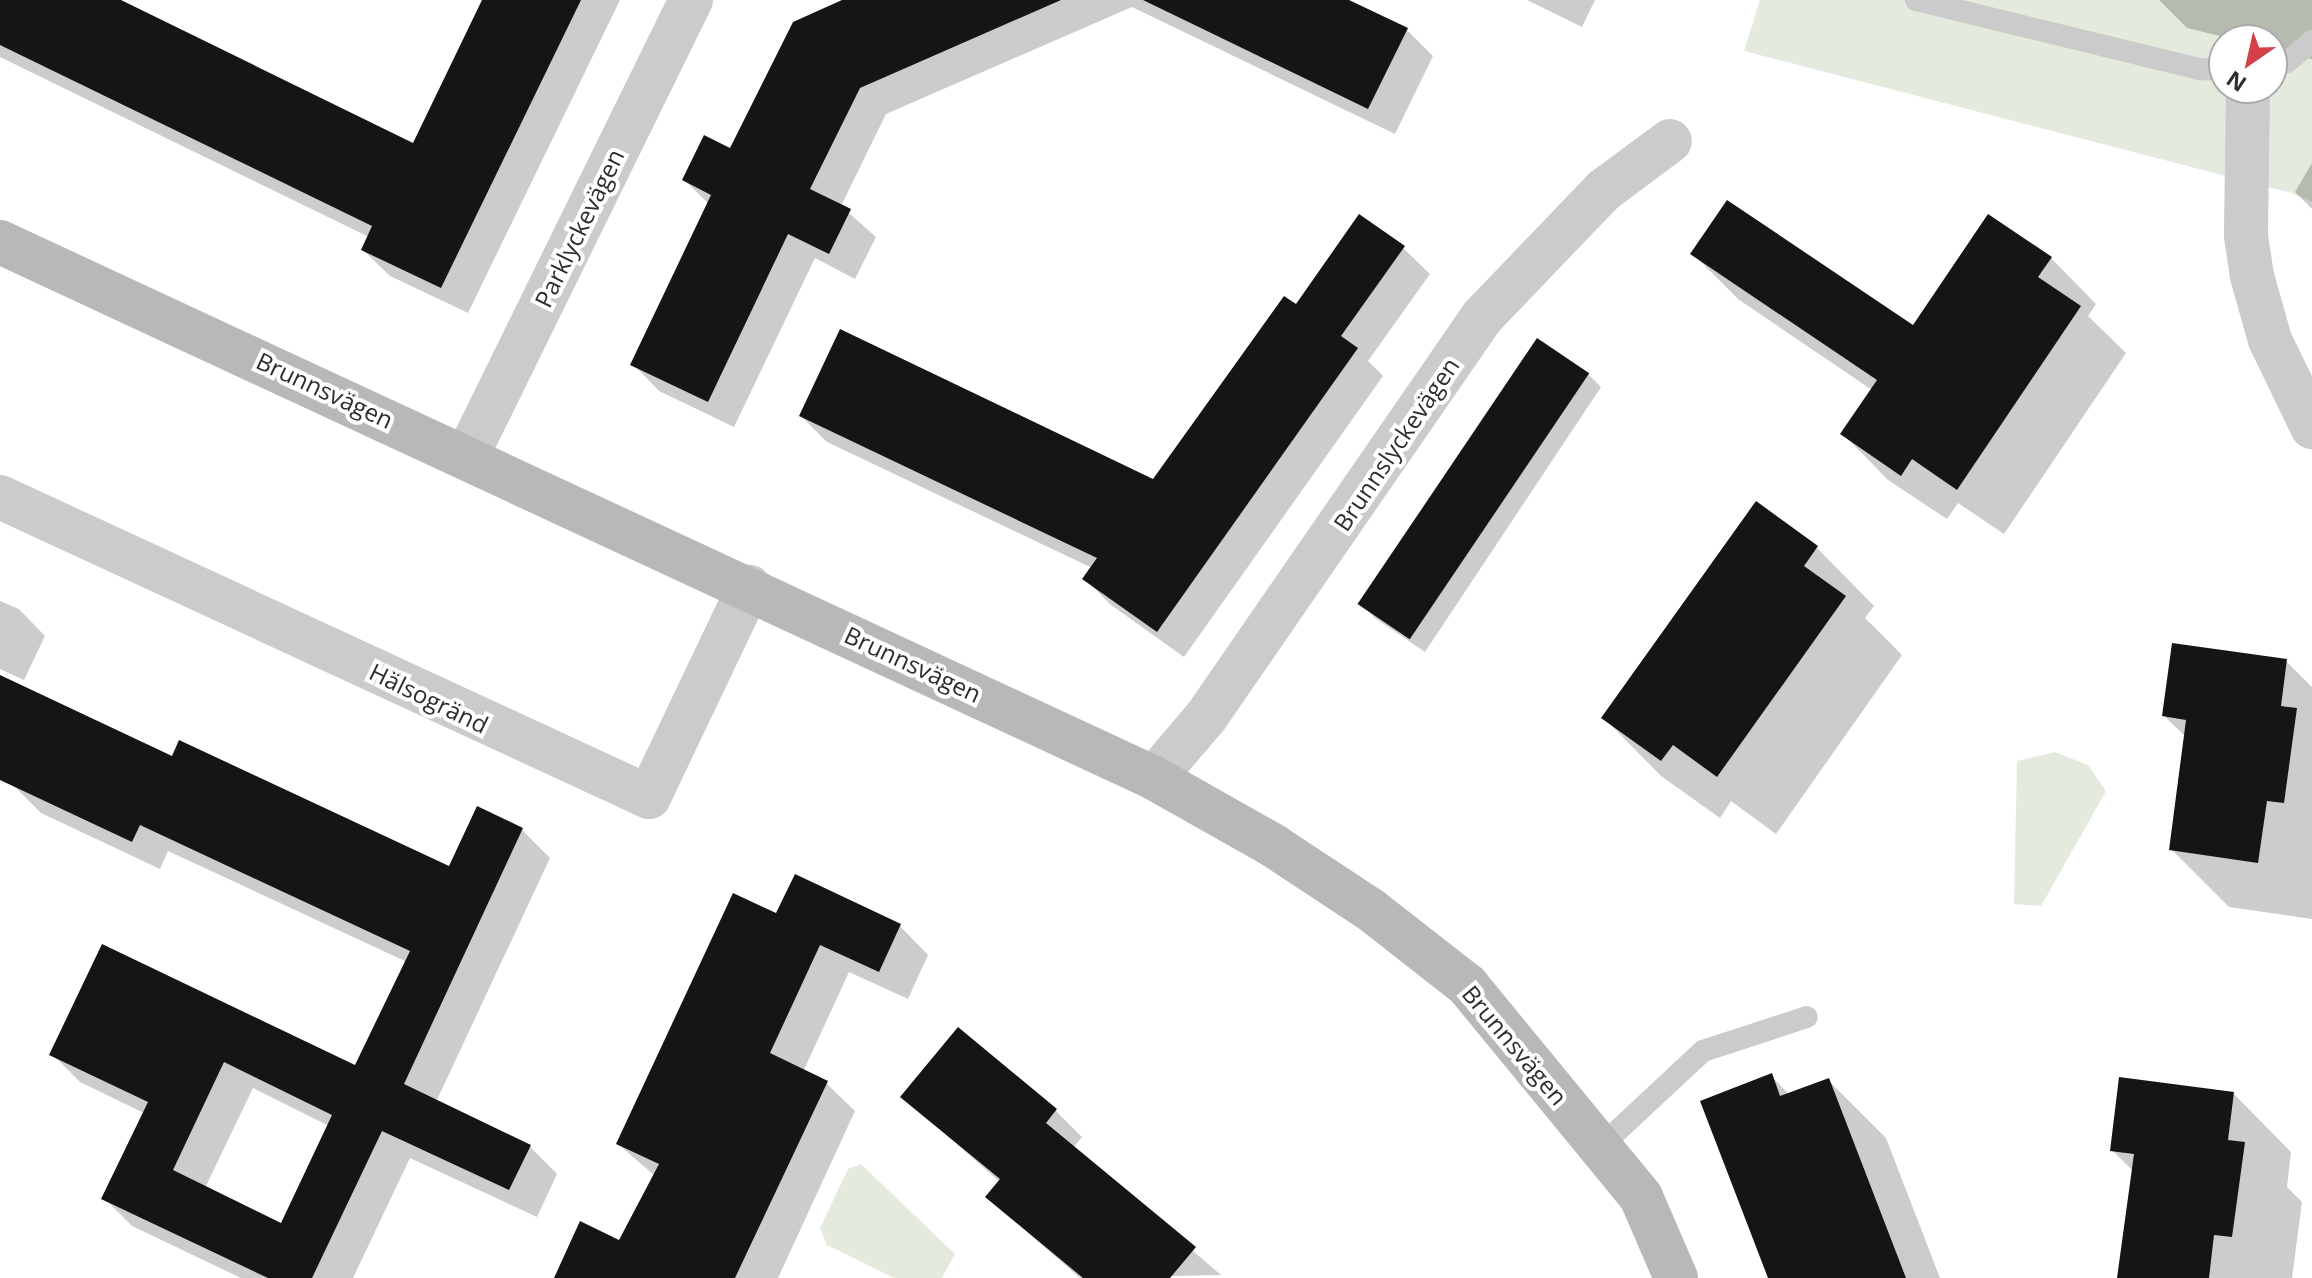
<!DOCTYPE html>
<html>
<head>
<meta charset="utf-8">
<style>
	body { margin:0 }
	#map { position:relative; width:2312px; height:1278px; overflow:hidden; background:#fff; font-family:"Open Sans",sans-serif }
	div>[style] { position:absolute }
	.green>* { inset:0; background:#e4eadd }
	.shadow>* { inset:0; background:#0003 }
	.building>* { inset:0; background:#151515; transform-origin:0 0 }
	.lane>* { height:22px; margin:-11px; padding:0 11px; transform-origin:11px; border-radius:11px; background:#cbcbcb }
	.street>* { height:44px; margin:-22px; padding:0 22px; transform-origin:22px; border-radius:22px; background:#cbcbcb }
	.secondary>* { height:44px; margin:-22px; padding:0 22px; transform-origin:22px; border-radius:22px; background:#b8b8b8 }
	span { translate:-50% -50%; white-space:nowrap; text-align:center; line-height:1.15; -webkit-text-stroke:8px #fff; paint-order:stroke }
	.street-label { font-size:24px; color:#2e2e2e }
	.north { position:absolute; left:2208px; top:24px; width:80px; height:80px; box-sizing:border-box; background:#fff; border:2px solid #ababab; border-radius:50%; rotate:214deg; font-size:22px; font-weight:700; line-height:32px; text-align:center; color:#2e2e2e }
	.north::after { content:''; display:block; margin:auto; width:28px; height:36px; background:#d44049; clip-path:polygon(50% 0,100% 100%,50% 72%,0 100%) }
</style>
</head>
<body>
<div id="map">
	<div class="green">
		<div style="clip-path:polygon(evenodd,1760px 0,2312px 0,2312px 202px,2292px 193px,1744px 51px,1760px 0,2224px 40px,2272px 40px,2272px 88px,2224px 88px,2224px 40px)"></div>
		<div style="clip-path:polygon(2055px 752px,2088px 765px,2106px 791px,2041px 906px,2014px 904px,2017px 761px)"></div>
		<div style="clip-path:polygon(861px 1164px,955px 1254px,942px 1278px,894px 1278px,827px 1245px,820px 1228px,848px 1169px)"></div>
	</div>
	<div class="shadow">
		<div style="clip-path:polygon(0 0,116px 0,414px 145px,484px 0,620px 0,468px 313px,390px 276px,363px 250px,369px 237px,0 57px)"></div>
		<div style="clip-path:polygon(847px 0,1345px 0,1407px 30px,1433px 56px,1395px 134px,1132px 7px,886px 114px,841px 206px,876px 237px,855px 279px,815px 258px,734px 427px,659px 391px,633px 364px,709px 204px,684px 180px,731px 151px)"></div>
		<div style="clip-path:polygon(1527px 0,1595px 0,1582px 27px)"></div>
		<div style="clip-path:polygon(2159px 0,2312px 0,2312px 59px,2272px 49px,2272px 40px,2236px 40px,2187px 28px)"></div>
		<div style="clip-path:polygon(2312px 163px,2312px 209px,2295px 192px)"></div>
		<div style="clip-path:polygon(1403px 248px,1430px 274px,1368px 361px,1383px 376px,1184px 657px,1111px 605px,1085px 579px,1092px 568px,827px 442px,801px 416px,1154px 482px,1296px 307px)"></div>
		<div style="clip-path:polygon(1693px 254px,1914px 328px,2051px 258px,2096px 304px,2088px 316px,2126px 353px,2004px 534px,1958px 503px,1947px 519px,1888px 480px,1843px 434px,1872px 390px,1738px 299px)"></div>
		<div style="clip-path:polygon(1588px 374px,1601px 387px,1425px 652px,1375px 618px,1362px 605px)"></div>
		<div style="clip-path:polygon(1817px 548px,1874px 606px,1865px 618px,1902px 655px,1776px 834px,1731px 801px,1720px 818px,1661px 776px,1604px 718px)"></div>
		<div style="clip-path:polygon(0 601px,19px 609px,45px 636px,24px 680px,0 669px)"></div>
		<div style="clip-path:polygon(2286px 661px,2312px 687px,2312px 919px,2229px 907px,2171px 849px,2186px 737px,2164px 716px)"></div>
		<div style="clip-path:polygon(evenodd,173px 758px,450px 869px,522px 830px,550px 858px,436px 1102px,529px 1146px,557px 1174px,537px 1217px,410px 1158px,353px 1278px,241px 1278px,132px 1226px,104px 1198px,144px 1113px,80px 1082px,52px 1054px,356px 1067px,407px 962px,168px 851px,160px 869px,41px 813px,13px 785px,173px 758px,253px 1088px,329px 1126px,282px 1226px,205px 1188px,253px 1088px)"></div>
		<div style="clip-path:polygon(777px 916px,900px 926px,928px 955px,908px 999px,849px 972px,803px 1072px,826px 1083px,855px 1111px,778px 1278px,556px 1278px,619px 1242px,655px 1176px,618px 1144px)"></div>
		<div style="clip-path:polygon(1771px 1076px,1790px 1095px,1828px 1080px,1886px 1138px,1940px 1278px,1770px 1278px)"></div>
		<div style="clip-path:polygon(2234px 1094px,2291px 1152px,2287px 1187px,2302px 1202px,2292px 1278px,2119px 1278px,2134px 1172px,2112px 1150px)"></div>
		<div style="clip-path:polygon(903px 1097px,1056px 1111px,1082px 1137px,1073px 1148px,1221px 1275px,1080px 1278px,987px 1197px,1000px 1182px)"></div>
	</div>
	<div class="building">
		<div style="clip-path:polygon(0 0,121px 0,413px 143px,482px 0,581px 0,441px 288px,361px 250px,372px 226px,0 45px)"></div>
		<div style="clip-path:polygon(842px 0,1061px 0,860px 88px,810px 189px,851px 209px,829px 254px,788px 234px,708px 402px,630px 365px,711px 195px,682px 180px,704px 135px,730px 148px,793px 22px)"></div>
		<div style="clip-path:polygon(1143px 0,1349px 0,1408px 28px,1368px 109px)"></div>
		<div style="clip-path:polygon(1727px 200px,1913px 325px,1988px 214px,2052px 257px,2038px 277px,2081px 306px,1957px 490px,1912px 459px,1901px 476px,1840px 434px,1877px 380px,1690px 254px)"></div>
		<div style="clip-path:polygon(1359px 214px,1405px 246px,1341px 336px,1358px 348px,1157px 632px,1082px 579px,1097px 558px,799px 416px,840px 329px,1153px 479px,1284px 296px,1296px 304px)"></div>
		<div style="left:1537px;top:338px;width:63px;height:321px;rotate:34deg"></div>
		<div style="clip-path:polygon(1756px 501px,1818px 546px,1804px 566px,1846px 596px,1717px 777px,1673px 745px,1661px 761px,1601px 718px)"></div>
		<div style="clip-path:polygon(2172px 643px,2287px 659px,2281px 706px,2297px 708px,2284px 803px,2267px 801px,2258px 863px,2169px 850px,2186px 720px,2162px 716px)"></div>
		<div style="clip-path:polygon(evenodd,0 675px,172px 756px,179px 740px,449px 866px,477px 806px,523px 828px,404px 1084px,531px 1145px,509px 1190px,382px 1131px,312px 1278px,268px 1278px,101px 1199px,148px 1102px,49px 1055px,102px 944px,355px 1065px,410px 951px,140px 825px,132px 842px,0 780px,0 675px,224px 1062px,332px 1115px,281px 1223px,173px 1170px,224px 1062px)"></div>
		<div style="clip-path:polygon(795px 874px,901px 924px,879px 972px,820px 945px,770px 1053px,828px 1081px,735px 1278px,554px 1278px,580px 1221px,619px 1240px,659px 1164px,616px 1144px,733px 893px,776px 913px)"></div>
		<div style="clip-path:polygon(958px 1027px,1057px 1109px,1046px 1123px,1196px 1247px,1170px 1278px,1083px 1278px,985px 1197px,1000px 1179px,900px 1097px)"></div>
		<div style="clip-path:polygon(1772px 1073px,1780px 1096px,1829px 1078px,1906px 1278px,1768px 1278px,1700px 1101px)"></div>
		<div style="clip-path:polygon(2119px 1077px,2234px 1092px,2228px 1140px,2245px 1142px,2232px 1237px,2214px 1235px,2209px 1278px,2117px 1278px,2134px 1154px,2110px 1151px)"></div>
	</div>
	<div class="lane">
		<div style="left:1916px;top:0;width:290px;rotate:13.7deg"></div>
		<div style="left:2198px;top:69px;width:26px;rotate:2deg"></div>
		<div style="left:2272px;top:66px;width:16px;rotate:-15deg"></div>
		<div style="left:2287px;top:62px;width:33px;rotate:-40deg"></div>
		<div style="left:1600px;top:1147px;width:141px;rotate:-43deg"></div>
		<div style="left:1703px;top:1051px;width:109px;rotate:-18.1deg"></div>
	</div>
	<div class="street">
		<div style="left:2248px;top:88px;width:148px;rotate:90.8deg"></div>
		<div style="left:2246px;top:236px;width:40px;rotate:81.5deg"></div>
		<div style="left:2252px;top:276px;width:66px;rotate:74.3deg"></div>
		<div style="left:2270px;top:340px;width:97px;rotate:64.2deg"></div>
		<div style="left:467px;top:456px;width:508px;rotate:-63.84deg"></div>
		<div style="left:0;top:497px;width:715px;rotate:24.81deg"></div>
		<div style="left:649px;top:797px;width:233px;rotate:-64.5deg"></div>
		<div style="left:1154px;top:778px;width:80px;rotate:-49.6deg"></div>
		<div style="left:1206px;top:717px;width:487px;rotate:-55.4deg"></div>
		<div style="left:1483px;top:316px;width:175px;rotate:-46.2deg"></div>
		<div style="left:1604px;top:190px;width:82px;rotate:-36.6deg"></div>
	</div>
	<div class="secondary">
		<div style="left:0;top:242px;width:1272px;rotate:24.91deg"></div>
		<div style="left:1154px;top:778px;width:138px;rotate:29.5deg"></div>
		<div style="left:1274px;top:846px;width:116px;rotate:33.4deg"></div>
		<div style="left:1371px;top:910px;width:122px;rotate:38deg"></div>
		<div style="left:1467px;top:985px;width:274px;rotate:50.6deg"></div>
		<div style="left:1641px;top:1197px;width:88px;rotate:66.6deg"></div>
	</div>
	<div class="street-label">
		<span style="left:579px;top:228px;rotate:-64deg">Parklyckevägen</span>
		<span style="left:325px;top:390px;rotate:25deg">Brunnsvägen</span>
		<span style="left:1396px;top:444px;rotate:-56deg">Brunnslyckevägen</span>
		<span style="left:913px;top:664px;rotate:25deg">Brunnsvägen</span>
		<span style="left:429px;top:698px;rotate:26deg">Hälsogränd</span>
		<span style="left:1515px;top:1045px;rotate:50deg">Brunnsvägen</span>
	</div>
	<div class="north">N</div>
</div>
</body>
</html>
